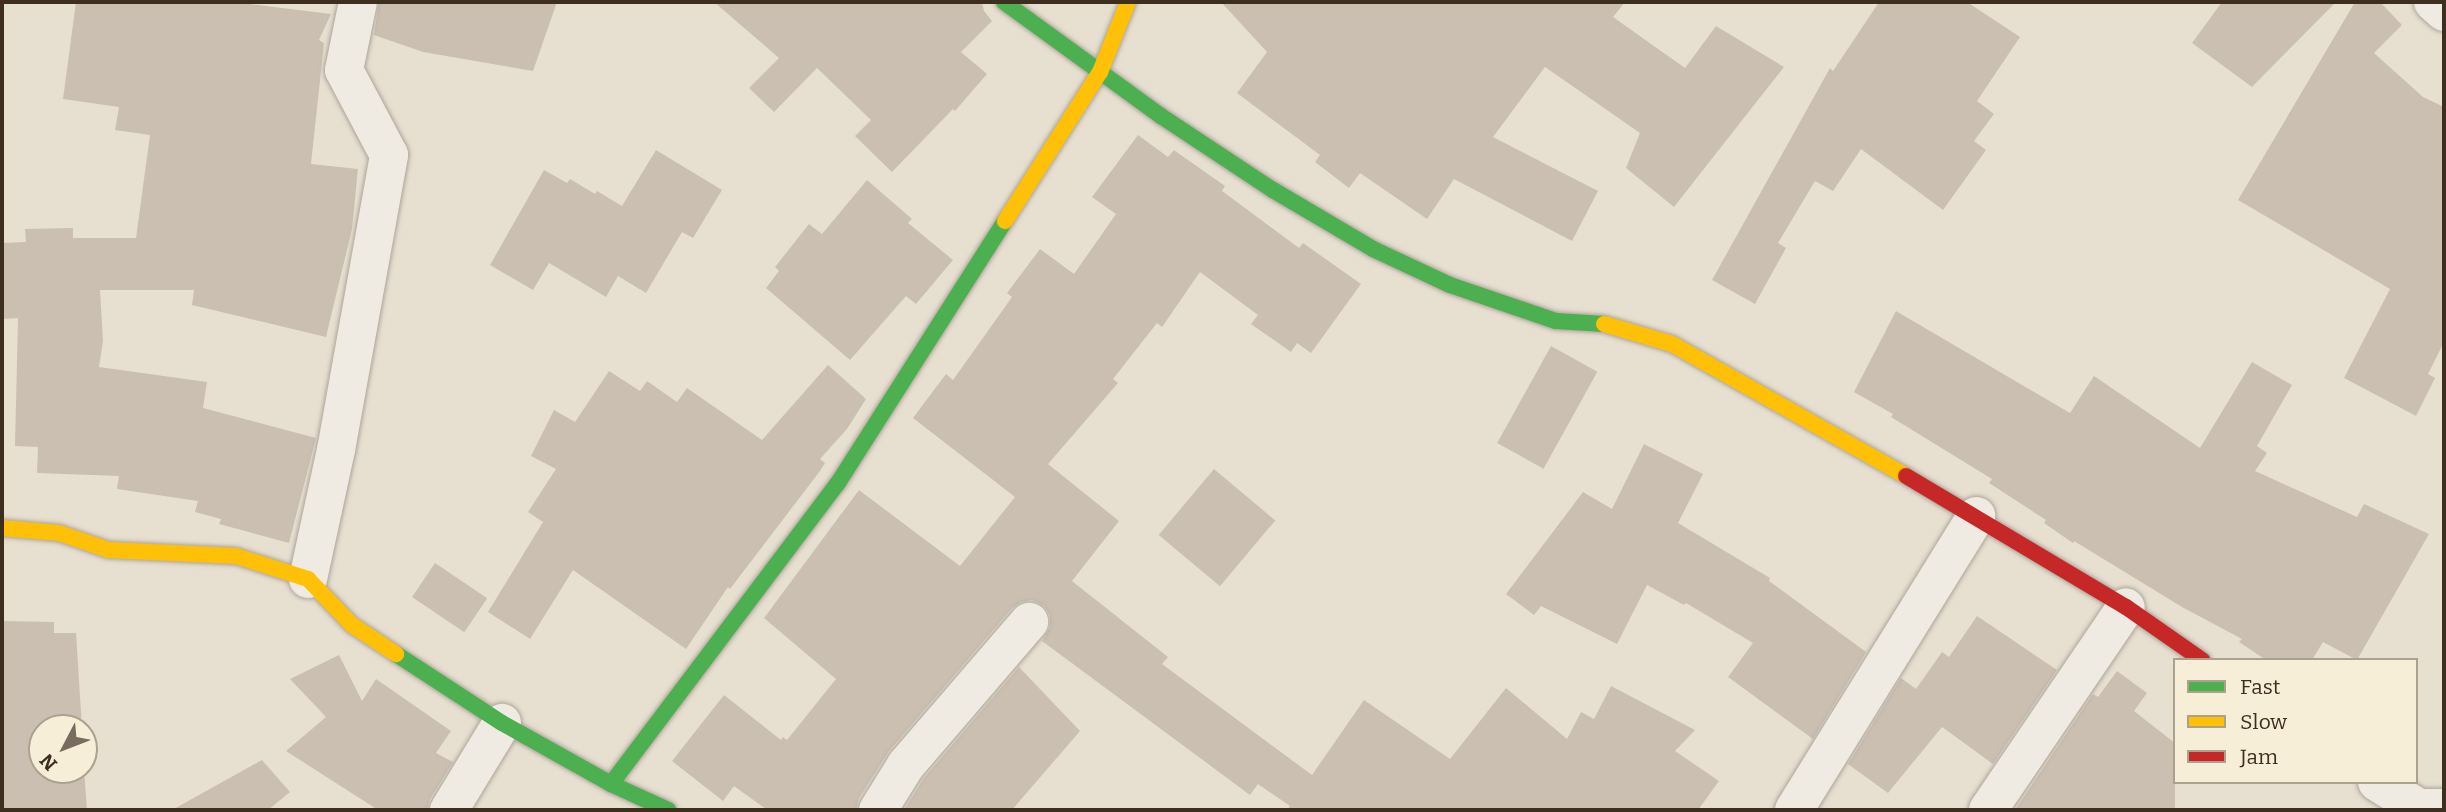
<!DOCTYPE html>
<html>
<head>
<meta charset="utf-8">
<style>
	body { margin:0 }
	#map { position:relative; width:2446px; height:812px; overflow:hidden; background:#e7e0d1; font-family:Bitter,serif }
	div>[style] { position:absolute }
	.building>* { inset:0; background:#cbbfb2; transform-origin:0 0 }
	.roads { filter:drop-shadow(0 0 2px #ada599) drop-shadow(0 0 2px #ada599) }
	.street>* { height:38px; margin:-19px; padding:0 19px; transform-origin:19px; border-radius:19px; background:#efebe3 }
	.fast>* { height:16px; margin:-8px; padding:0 8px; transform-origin:8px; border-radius:8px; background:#4caf50 }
	.slow>* { height:16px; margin:-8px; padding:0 8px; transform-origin:8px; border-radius:8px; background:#ffc107 }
	.jam>* { height:16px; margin:-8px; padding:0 8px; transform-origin:8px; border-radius:8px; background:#c62828 }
	span { translate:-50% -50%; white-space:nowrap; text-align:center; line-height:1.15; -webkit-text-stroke:5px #f7eed8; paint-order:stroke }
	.frame { position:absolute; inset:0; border:4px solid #3d2e20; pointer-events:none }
	.legend { position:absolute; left:2173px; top:658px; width:245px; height:126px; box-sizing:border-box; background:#f7eed8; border:2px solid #ada18e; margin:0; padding:9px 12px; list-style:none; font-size:21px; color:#3d2e20 }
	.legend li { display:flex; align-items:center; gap:14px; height:35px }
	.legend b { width:35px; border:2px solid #ada18e }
	.north { position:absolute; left:28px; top:714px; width:70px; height:70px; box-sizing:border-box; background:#f7eed8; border:2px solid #ada18e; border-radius:50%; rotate:228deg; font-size:19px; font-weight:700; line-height:28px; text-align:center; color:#3d2e20 }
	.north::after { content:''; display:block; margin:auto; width:24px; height:32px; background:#786c5e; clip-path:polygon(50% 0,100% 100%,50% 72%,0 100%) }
</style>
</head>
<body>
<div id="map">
	<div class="building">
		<div style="clip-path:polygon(76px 2px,233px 2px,331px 14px,319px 40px,324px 43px,311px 164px,358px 169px,352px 229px,326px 337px,192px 305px,194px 290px,100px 290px,103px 341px,99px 367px,207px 382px,203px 408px,316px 438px,289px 543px,219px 524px,221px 519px,195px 512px,198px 501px,117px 489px,119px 476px,37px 473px,38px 447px,15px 446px,18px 318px,2px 319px,2px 243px,26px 242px,25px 229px,73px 228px,73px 238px,136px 238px,150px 135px,115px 130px,119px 107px,63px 99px)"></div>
		<div style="clip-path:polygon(379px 2px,557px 2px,533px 71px,423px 52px,374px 35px)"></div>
		<div style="clip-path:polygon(714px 2px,982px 2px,984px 11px,992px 21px,961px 52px,987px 74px,955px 111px,953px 109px,892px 172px,855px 136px,871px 120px,817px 68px,774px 112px,749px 88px,779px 58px)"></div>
		<div style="clip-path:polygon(1221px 2px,1625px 2px,1613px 17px,1685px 68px,1716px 26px,1784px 67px,1674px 207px,1626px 168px,1640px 133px,1545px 67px,1493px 137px,1598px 191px,1572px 241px,1454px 179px,1427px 219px,1360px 173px,1349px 188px,1315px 162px,1320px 155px,1237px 93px,1267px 52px)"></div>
		<div style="clip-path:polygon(1879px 2px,1967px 2px,2020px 37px,1977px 101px,1994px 114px,1974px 141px,1986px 150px,1943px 210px,1861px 149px,1833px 191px,1815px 181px,1778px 243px,1786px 248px,1755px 304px,1712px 280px,1830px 68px,1833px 71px)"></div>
		<div style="clip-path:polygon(2222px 2px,2336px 2px,2252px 87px,2192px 43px)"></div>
		<div style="clip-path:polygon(2355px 2px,2380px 2px,2402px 25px,2374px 53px,2423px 97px,2444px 107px,2444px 342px,2428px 374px,2435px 378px,2416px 416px,2344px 378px,2390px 289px,2238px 200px)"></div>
		<div style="clip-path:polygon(1138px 135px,1168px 157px,1174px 150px,1178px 153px,1225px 186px,1222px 191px,1299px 248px,1303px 243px,1361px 284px,1311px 353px,1297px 343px,1291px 352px,1251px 324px,1258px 315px,1200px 272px,1162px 327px,1157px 323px,1113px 379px,1118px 383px,1048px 464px,1119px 521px,1072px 581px,1168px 657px,1162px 664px,1312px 775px,1364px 700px,1450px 759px,1506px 688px,1567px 739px,1581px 712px,1594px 719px,1611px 686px,1695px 730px,1675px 751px,1719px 781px,1698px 810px,1287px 810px,1290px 806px,1258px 784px,1250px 795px,1042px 641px,1050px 627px,1050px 615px,1044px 606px,1032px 600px,1021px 602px,1012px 608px,889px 751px,859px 798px,856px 810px,767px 810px,734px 786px,723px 801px,672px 761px,724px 695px,781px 740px,783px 737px,787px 740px,836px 679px,764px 618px,859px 490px,960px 566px,1015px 497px,913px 418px,946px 374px,953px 380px,1012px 297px,1007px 293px,1040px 249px,1074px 274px,1116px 214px,1092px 197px)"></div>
		<div style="clip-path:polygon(656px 150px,722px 190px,693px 238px,682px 232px,646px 293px,618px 276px,606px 297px,549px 263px,533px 290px,490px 265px,544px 170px,567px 183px,570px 179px,595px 194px,597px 191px,622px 206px)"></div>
		<div style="clip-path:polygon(867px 180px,912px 219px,908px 223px,953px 260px,916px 304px,906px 296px,850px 360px,766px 288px,779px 271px,775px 267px,809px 224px,822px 234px)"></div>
		<div style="clip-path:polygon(1896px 311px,2070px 413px,2094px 376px,2200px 448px,2252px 362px,2292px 385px,2257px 446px,2267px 453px,2255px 471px,2357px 517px,2364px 504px,2429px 534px,2357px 660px,2323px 642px,2312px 660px,2266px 660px,2239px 642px,2242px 639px,2182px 607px,2074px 541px,2073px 543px,2044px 523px,2046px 520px,1989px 483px,1992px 479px,1891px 417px,1893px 414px,1854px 392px)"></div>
		<div style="left:1551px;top:346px;width:53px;height:111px;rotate:29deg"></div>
		<div style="clip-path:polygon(828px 365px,866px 399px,847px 429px,820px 459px,825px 463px,820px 471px,730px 589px,728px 587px,686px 649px,573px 570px,530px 639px,488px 612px,543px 522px,528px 512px,556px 469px,531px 456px,554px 410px,575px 422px,609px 371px,640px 391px,647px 381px,677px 402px,687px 388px,762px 440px)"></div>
		<div style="clip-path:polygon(1644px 444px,1703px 474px,1678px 523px,1770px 578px,1769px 581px,1866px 652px,1813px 739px,1728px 677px,1753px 643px,1686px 603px,1684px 605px,1647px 585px,1617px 644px,1541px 606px,1534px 615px,1506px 594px,1583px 492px,1612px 509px)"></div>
		<div style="left:1214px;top:469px;width:80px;height:86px;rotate:40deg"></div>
		<div style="left:435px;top:563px;width:63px;height:41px;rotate:34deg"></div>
		<div style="clip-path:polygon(1977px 616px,2057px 670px,1993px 764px,1942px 727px,1888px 793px,1848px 764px,1901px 678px,1916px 689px,1942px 652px,1949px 657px)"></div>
		<div style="clip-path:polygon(2px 621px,54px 622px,54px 633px,76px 633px,82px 728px,42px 728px,42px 770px,84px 768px,87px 810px,2px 810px)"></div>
		<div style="clip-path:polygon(339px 655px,362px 701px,376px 679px,451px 731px,436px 753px,453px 762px,430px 799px,427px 810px,378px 810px,286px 751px,326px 717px,290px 679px)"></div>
		<div style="clip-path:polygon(1019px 667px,1080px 731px,1012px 810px,904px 810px,924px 778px)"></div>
		<div style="clip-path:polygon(2117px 671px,2147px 693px,2134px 711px,2175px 743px,2175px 810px,2015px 810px,2093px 694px,2098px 697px)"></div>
		<div style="clip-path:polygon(262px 760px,290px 792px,268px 810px,172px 810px)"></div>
	</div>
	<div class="roads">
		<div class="street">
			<div style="left:2433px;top:2px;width:15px;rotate:42deg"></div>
			<div style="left:308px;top:579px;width:132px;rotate:-77.8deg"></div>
			<div style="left:336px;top:450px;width:300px;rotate:-79.8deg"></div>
			<div style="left:389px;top:155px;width:96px;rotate:-117.9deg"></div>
			<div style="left:344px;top:70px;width:69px;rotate:-78.4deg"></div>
			<div style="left:2377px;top:782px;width:49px;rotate:31.8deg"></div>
			<div style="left:2419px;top:808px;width:25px"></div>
			<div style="left:449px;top:810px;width:102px;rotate:-58.7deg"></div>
			<div style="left:878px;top:810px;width:53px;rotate:-58.1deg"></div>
			<div style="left:906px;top:765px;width:189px;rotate:-49.3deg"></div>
			<div style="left:1794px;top:810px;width:346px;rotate:-58.2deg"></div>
			<div style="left:1988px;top:810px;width:245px;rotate:-55.8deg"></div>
		</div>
		<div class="fast">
			<div style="left:1004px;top:2px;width:194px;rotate:36deg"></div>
			<div style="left:1161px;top:116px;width:134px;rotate:33.5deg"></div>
			<div style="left:1273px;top:190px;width:116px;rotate:30.5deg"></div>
			<div style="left:1373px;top:249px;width:85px;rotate:25.1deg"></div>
			<div style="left:1450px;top:285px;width:112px;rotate:18.8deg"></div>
			<div style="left:1556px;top:321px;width:48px;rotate:3.6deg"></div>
			<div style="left:396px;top:654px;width:126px;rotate:33.1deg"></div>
			<div style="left:502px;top:723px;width:125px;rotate:29.2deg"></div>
			<div style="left:611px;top:784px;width:63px;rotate:24.5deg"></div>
			<div style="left:611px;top:784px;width:377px;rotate:-53deg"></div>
			<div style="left:838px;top:483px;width:311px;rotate:-57.5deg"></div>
		</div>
		<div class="slow">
			<div style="left:1005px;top:221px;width:177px;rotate:-57.5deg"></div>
			<div style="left:1100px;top:72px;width:75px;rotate:-68.2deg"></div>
			<div style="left:1604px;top:324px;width:71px;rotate:16.4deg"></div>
			<div style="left:1672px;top:344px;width:269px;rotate:29.4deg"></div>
			<div style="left:2px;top:528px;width:57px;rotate:5deg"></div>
			<div style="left:59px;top:533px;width:53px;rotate:18.8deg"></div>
			<div style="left:109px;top:550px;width:127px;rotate:2.7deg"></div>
			<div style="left:236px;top:556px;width:76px;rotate:17.7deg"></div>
			<div style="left:308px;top:579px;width:64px;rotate:46.3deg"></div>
			<div style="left:352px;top:625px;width:53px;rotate:33.4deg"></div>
		</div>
		<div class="jam">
			<div style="left:1906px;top:476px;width:256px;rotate:30.8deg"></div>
			<div style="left:2126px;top:607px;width:93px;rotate:34.9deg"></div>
		</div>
	</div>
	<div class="frame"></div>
	<ul class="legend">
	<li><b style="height:9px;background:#4caf50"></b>Fast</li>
	<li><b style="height:9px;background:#ffc107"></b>Slow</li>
	<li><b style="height:9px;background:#c62828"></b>Jam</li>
	</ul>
	<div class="north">N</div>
</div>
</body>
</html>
